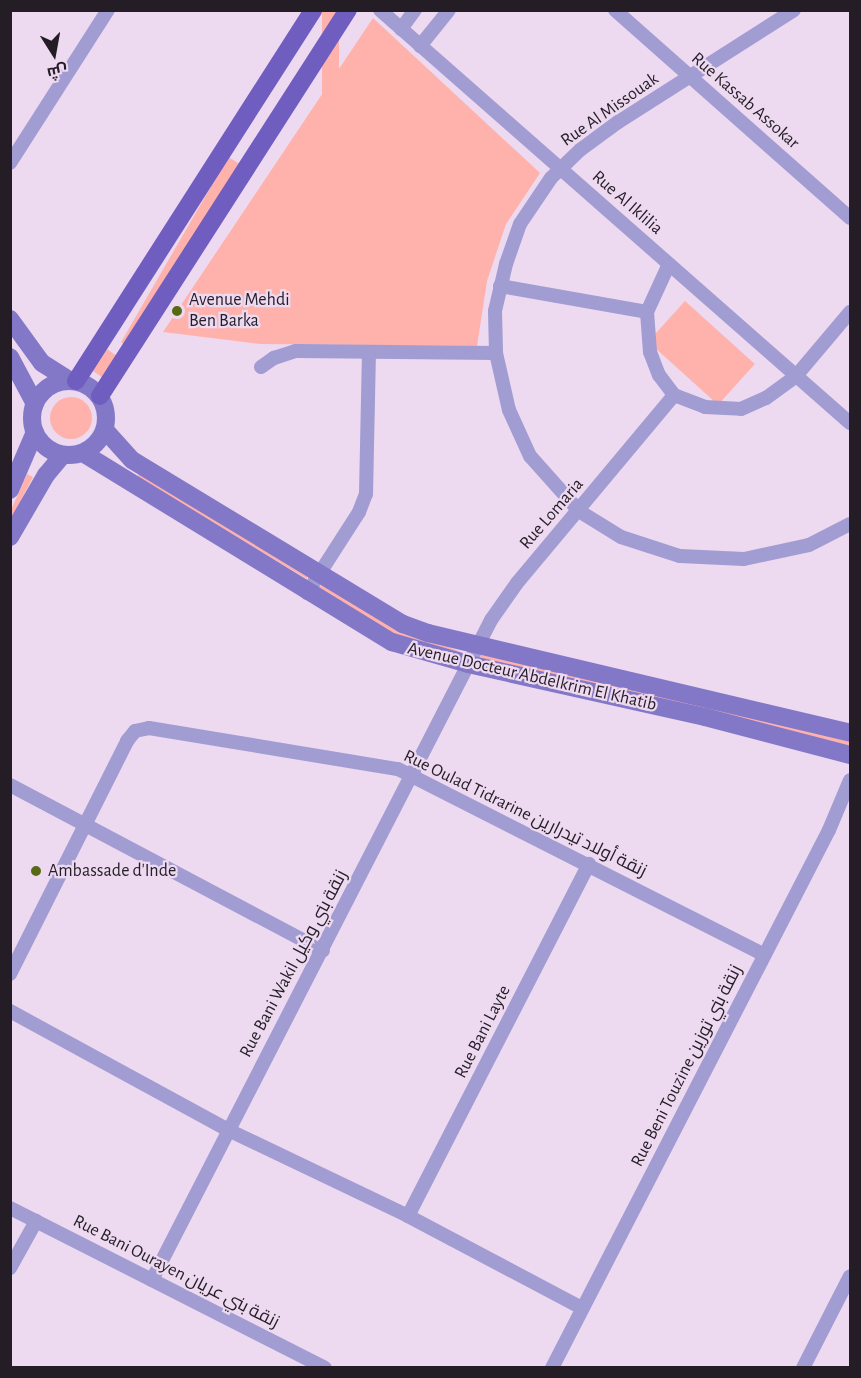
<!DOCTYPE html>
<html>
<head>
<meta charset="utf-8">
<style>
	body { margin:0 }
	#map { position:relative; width:861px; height:1378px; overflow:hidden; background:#edd9f0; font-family:"Alegreya Sans",Cairo,sans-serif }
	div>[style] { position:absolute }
	.green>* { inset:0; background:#ffb2ac; transform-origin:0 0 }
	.round { border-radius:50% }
	.street>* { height:14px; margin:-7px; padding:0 7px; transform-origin:7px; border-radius:7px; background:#a19cd2 }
	.secondary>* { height:18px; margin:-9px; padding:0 9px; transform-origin:9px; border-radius:9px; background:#8378c8 }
	.secondary>.ring { margin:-9px; padding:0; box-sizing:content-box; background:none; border:18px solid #8378c8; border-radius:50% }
	.primary>* { height:18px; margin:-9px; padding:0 9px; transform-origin:9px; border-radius:9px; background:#6f5dc0 }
	.dots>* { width:16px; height:16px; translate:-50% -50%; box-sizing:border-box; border:3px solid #edd9f0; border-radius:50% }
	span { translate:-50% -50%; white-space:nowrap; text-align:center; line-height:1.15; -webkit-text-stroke:4.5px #edd9f0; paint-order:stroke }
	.street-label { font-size:18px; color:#241d26 }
	.poi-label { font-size:18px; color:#241d26 }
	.left { translate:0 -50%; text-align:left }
	.frame { position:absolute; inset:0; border:12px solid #241d26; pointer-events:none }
	.north { position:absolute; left:24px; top:24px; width:60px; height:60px; -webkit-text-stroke:4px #edd9f0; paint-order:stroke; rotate:169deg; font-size:16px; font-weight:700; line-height:24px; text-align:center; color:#241d26 }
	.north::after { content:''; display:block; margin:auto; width:21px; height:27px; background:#241d26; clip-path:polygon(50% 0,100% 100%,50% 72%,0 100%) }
</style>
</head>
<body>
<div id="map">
	<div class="green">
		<div style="left:322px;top:11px;width:17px;height:147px"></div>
		<div style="clip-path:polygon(373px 18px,540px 173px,506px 224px,487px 281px,477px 346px,260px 344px,163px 332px)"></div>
		<div style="left:228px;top:157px;width:14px;height:214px;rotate:30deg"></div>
		<div style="left:685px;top:301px;width:94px;height:55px;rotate:42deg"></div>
		<div style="left:107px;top:349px;width:12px;height:26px;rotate:35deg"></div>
		<div class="round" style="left:50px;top:397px;width:42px;height:42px"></div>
		<div style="clip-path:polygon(139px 473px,307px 575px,307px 579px,137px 477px)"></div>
		<div style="clip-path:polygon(27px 474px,33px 477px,11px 519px,11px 510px)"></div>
		<div style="clip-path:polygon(323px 585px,386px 623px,464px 653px,393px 635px,317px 586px)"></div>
		<div style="clip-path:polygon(481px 654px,850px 740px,850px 748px,480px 658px)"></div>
	</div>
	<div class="street">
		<div style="left:380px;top:10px;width:626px;rotate:41.31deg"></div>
		<div style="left:615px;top:10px;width:314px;rotate:41.5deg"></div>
		<div style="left:794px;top:10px;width:209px;rotate:147.5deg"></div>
		<div style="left:618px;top:122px;width:47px;rotate:143.6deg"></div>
		<div style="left:580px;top:150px;width:40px;rotate:136deg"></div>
		<div style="left:551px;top:178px;width:55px;rotate:124deg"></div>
		<div style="left:520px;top:224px;width:42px;rotate:109.3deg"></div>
		<div style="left:506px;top:264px;width:48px;rotate:103.2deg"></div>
		<div style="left:495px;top:311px;width:42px;rotate:88.6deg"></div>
		<div style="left:496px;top:353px;width:58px;rotate:77.2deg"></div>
		<div style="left:509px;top:410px;width:51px;rotate:65.5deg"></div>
		<div style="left:530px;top:456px;width:74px;rotate:48.3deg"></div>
		<div style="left:579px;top:511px;width:49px;rotate:31.8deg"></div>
		<div style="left:621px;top:537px;width:62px;rotate:17.9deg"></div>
		<div style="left:680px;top:556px;width:64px;rotate:2.7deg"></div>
		<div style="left:744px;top:559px;width:66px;rotate:-12.2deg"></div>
		<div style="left:809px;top:545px;width:46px;rotate:-27.1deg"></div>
		<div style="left:401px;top:29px;width:24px;rotate:-54deg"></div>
		<div style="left:420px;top:46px;width:46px;rotate:-51.1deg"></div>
		<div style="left:10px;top:163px;width:182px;rotate:-57.4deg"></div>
		<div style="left:669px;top:264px;width:53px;rotate:114.6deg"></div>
		<div style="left:647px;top:312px;width:40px;rotate:85.7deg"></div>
		<div style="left:650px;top:352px;width:25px;rotate:69deg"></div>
		<div style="left:659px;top:375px;width:25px;rotate:53deg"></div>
		<div style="left:674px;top:395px;width:33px;rotate:21deg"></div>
		<div style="left:705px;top:407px;width:36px;rotate:3deg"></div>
		<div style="left:741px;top:409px;width:27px;rotate:-24deg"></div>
		<div style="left:766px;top:398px;width:37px;rotate:-36deg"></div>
		<div style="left:796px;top:376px;width:84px;rotate:-49.8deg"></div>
		<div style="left:500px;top:286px;width:149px;rotate:10deg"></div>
		<div style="left:261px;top:367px;width:16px;rotate:-35deg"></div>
		<div style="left:274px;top:358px;width:23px;rotate:-18deg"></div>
		<div style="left:296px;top:351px;width:200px;rotate:0.6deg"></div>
		<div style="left:307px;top:593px;width:96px;rotate:-57.3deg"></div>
		<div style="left:359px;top:512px;width:19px;rotate:-69deg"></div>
		<div style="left:366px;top:494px;width:141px;rotate:-88.8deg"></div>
		<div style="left:10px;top:785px;width:354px;rotate:27.9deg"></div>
		<div style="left:10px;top:974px;width:261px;rotate:-63.3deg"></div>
		<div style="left:127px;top:741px;width:13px;rotate:-51deg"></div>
		<div style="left:135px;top:731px;width:14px;rotate:-12deg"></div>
		<div style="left:149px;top:728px;width:252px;rotate:9.4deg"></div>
		<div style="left:398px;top:769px;width:411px;rotate:26.9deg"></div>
		<div style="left:10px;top:1011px;width:246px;rotate:28.6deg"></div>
		<div style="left:226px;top:1129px;width:202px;rotate:25.5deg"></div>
		<div style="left:408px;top:1216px;width:197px;rotate:27.9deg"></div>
		<div style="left:10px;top:1208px;width:353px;rotate:26.9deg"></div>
		<div style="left:408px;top:1216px;width:396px;rotate:-62.8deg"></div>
		<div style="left:10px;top:1268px;width:54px;rotate:-61deg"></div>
		<div style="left:152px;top:1280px;width:742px;rotate:-62.81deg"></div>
		<div style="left:491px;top:620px;width:45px;rotate:-54.9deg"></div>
		<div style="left:517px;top:583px;width:245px;rotate:-50.1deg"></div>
		<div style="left:552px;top:1368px;width:605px;rotate:-62.76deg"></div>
		<div style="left:829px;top:830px;width:54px;rotate:-67.2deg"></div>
		<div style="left:803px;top:1368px;width:103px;rotate:-62.9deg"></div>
	</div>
	<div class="secondary">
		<div style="left:10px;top:319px;width:54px;rotate:54deg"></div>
		<div style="left:42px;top:363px;width:34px;rotate:32deg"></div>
		<div style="left:10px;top:357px;width:53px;rotate:62deg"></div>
		<div class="ring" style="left:32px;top:381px;width:56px;height:56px"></div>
		<div style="left:105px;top:430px;width:40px;rotate:48deg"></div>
		<div style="left:132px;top:460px;width:317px;rotate:31.2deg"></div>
		<div style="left:403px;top:624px;width:27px;rotate:20deg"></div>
		<div style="left:428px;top:633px;width:434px;rotate:13.3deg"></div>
		<div style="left:83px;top:453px;width:362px;rotate:31.5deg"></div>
		<div style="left:392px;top:642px;width:79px;rotate:16.1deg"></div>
		<div style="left:468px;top:664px;width:243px;rotate:12.6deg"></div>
		<div style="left:705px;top:717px;width:150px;rotate:14.7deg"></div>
		<div style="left:10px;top:490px;width:63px;rotate:-66.7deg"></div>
		<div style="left:10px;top:537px;width:72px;rotate:-59.9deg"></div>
		<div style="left:46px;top:475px;width:26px;rotate:-50deg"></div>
	</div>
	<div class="primary">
		<div style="left:76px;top:381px;width:440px;rotate:-57.4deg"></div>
		<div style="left:100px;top:396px;width:459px;rotate:-57.3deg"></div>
	</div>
	<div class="dots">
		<div style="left:177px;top:311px;background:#576914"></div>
		<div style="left:36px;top:871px;background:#576914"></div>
	</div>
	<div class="street-label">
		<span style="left:745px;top:101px;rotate:41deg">Rue Kassab Assokar</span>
		<span style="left:610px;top:110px;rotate:-35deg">Rue Al Missouak</span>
		<span style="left:627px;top:203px;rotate:41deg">Rue Al Iklilia</span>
		<span style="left:552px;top:514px;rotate:-49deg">Rue Lomaria</span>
		<span style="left:532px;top:677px;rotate:13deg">Avenue Docteur Abdelkrim El Khatib</span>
		<span style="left:525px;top:814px;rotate:26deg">Rue Oulad Tidrarine زنقة أولاد تيدرارين</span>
		<span style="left:294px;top:964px;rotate:-62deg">Rue Bani Wakil زنقة بني وكيل</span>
		<span style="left:483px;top:1032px;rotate:-63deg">Rue Bani Layte</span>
		<span style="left:687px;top:1066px;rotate:-63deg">Rue Beni Touzine زنقة بني توزين</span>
		<span style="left:176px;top:1272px;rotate:27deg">Rue Bani Ourayen زنقة بني عريان</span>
	</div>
	<div class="poi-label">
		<span class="left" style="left:189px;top:311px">Avenue Mehdi<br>Ben Barka</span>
		<span class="left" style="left:48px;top:871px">Ambassade d'Inde</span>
	</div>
	<div class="frame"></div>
	<div class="north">ش</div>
</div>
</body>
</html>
